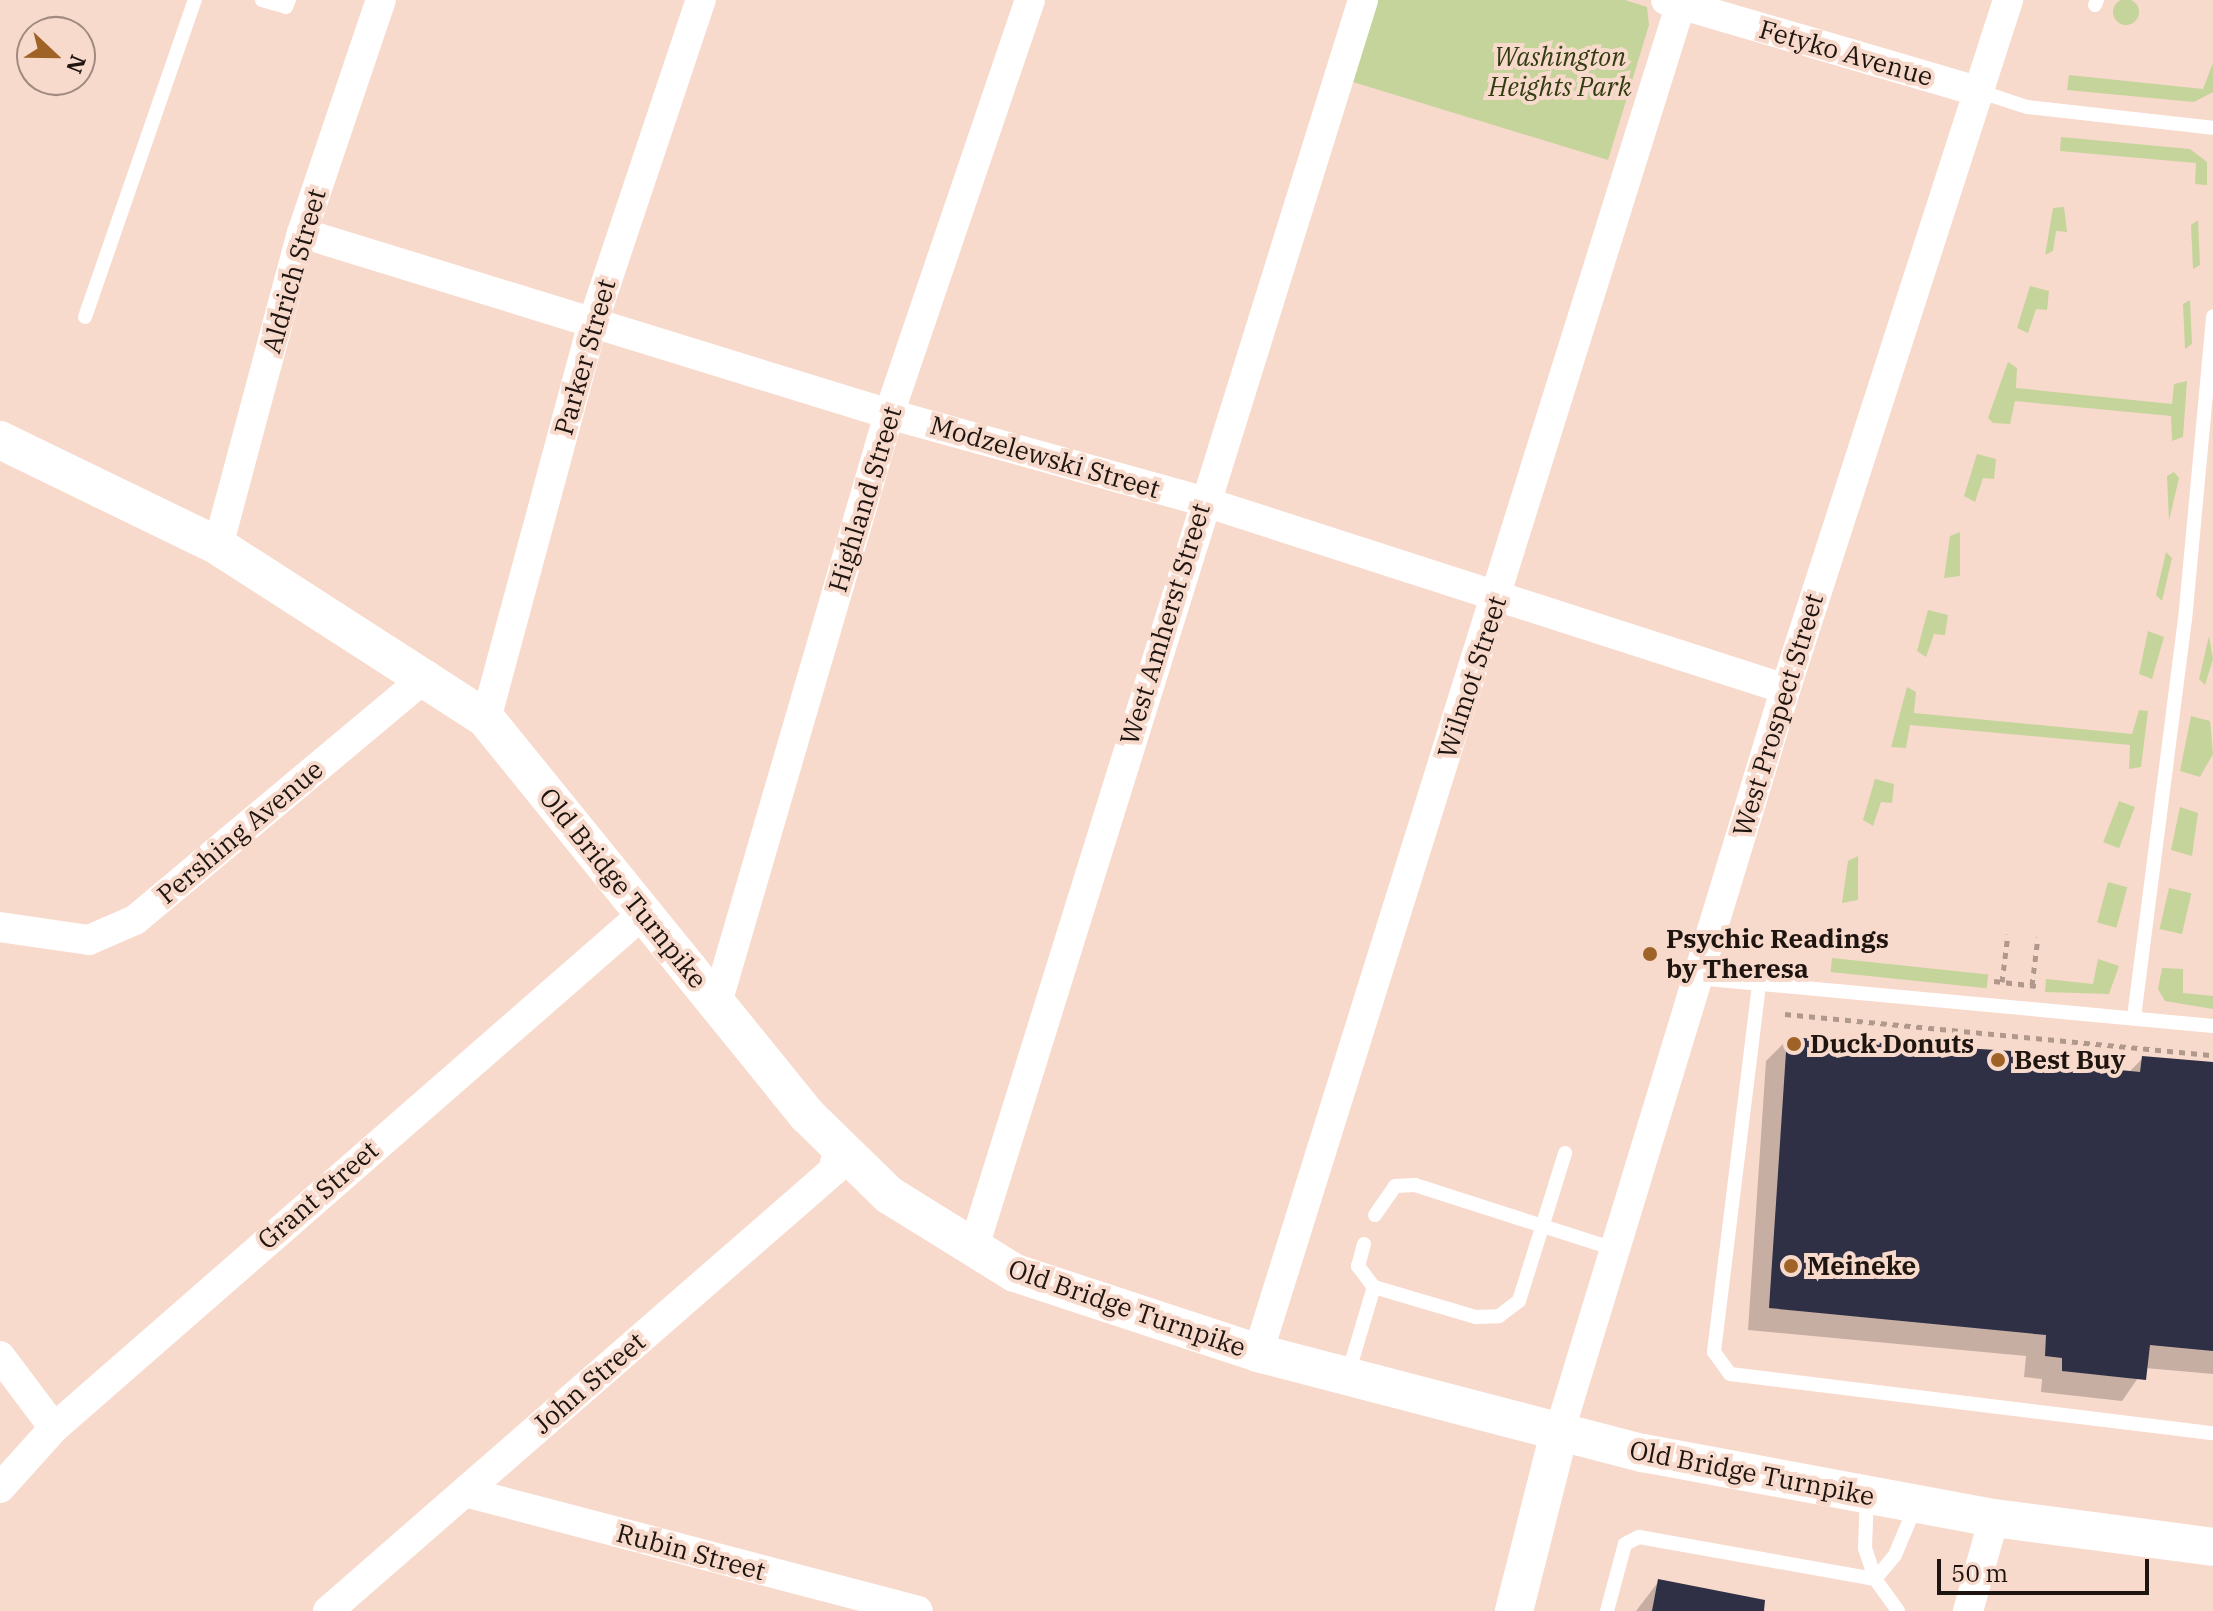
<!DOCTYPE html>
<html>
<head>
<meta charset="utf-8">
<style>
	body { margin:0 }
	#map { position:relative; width:2213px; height:1611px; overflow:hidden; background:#f8dacc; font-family:"IBM Plex Serif",serif }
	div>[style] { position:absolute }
	.green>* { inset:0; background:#c4d49b; transform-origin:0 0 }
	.round { border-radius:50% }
	.shadow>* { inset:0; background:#0003 }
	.building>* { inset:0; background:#2f3045 }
	.path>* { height:5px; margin-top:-2.5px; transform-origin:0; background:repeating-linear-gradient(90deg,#b0988d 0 6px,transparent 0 12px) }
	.service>* { height:14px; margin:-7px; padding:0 7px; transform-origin:7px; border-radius:7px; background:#fff }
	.minor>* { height:30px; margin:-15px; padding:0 15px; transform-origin:15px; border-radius:15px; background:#fff }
	.tertiary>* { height:38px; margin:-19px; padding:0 19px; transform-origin:19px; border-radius:19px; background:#fff }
	.dots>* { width:22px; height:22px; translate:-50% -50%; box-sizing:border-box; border:4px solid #f8dacc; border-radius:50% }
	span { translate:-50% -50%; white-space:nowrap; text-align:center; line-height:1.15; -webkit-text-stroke:8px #f8dacc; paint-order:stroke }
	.street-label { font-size:26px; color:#1f1510 }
	.park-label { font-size:26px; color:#323c10; font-style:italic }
	.poi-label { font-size:26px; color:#1f1510; font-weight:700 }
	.left { translate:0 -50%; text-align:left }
	.north { position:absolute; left:16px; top:16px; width:80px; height:80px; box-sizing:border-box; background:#f8dacc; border:2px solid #a18b81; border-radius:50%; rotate:112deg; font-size:22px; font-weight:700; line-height:32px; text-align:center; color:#1f1510 }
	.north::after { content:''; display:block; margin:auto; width:28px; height:36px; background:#a06327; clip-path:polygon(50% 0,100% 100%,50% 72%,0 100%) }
	.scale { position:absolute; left:1937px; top:1559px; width:212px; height:36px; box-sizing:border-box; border:4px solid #1f1510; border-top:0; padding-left:10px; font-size:24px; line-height:28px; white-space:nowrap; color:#1f1510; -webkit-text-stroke:6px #f8dacc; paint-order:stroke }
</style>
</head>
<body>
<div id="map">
	<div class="green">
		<div class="round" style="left:2113px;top:-1px;width:26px;height:26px"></div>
		<div style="clip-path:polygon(1377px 0,1625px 0,1647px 7px,1649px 25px,1608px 160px,1353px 82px)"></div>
		<div style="clip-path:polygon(2213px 63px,2213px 92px,2194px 102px,2067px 90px,2069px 75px,2203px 89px)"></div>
		<div style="clip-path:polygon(2061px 137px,2190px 149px,2207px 162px,2207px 185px,2195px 184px,2196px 163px,2060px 151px)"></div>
		<div style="clip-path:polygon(2064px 207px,2067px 232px,2056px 231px,2053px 251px,2045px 255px,2053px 208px)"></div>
		<div style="clip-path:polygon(2198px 220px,2200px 265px,2193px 269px,2191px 225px)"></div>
		<div style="clip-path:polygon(2030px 286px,2049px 291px,2047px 310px,2036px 309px,2028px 333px,2017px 328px)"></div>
		<div style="clip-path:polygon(2190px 300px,2192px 344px,2185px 349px,2183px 304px)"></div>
		<div style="clip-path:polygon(2008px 362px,2017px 368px,2016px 388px,2172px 404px,2174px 384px,2187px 381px,2183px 437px,2172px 441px,2171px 416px,2015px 401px,2010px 424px,1993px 423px,1988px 418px)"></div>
		<div style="clip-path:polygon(1977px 454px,1996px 459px,1994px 479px,1983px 478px,1975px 502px,1964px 496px)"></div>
		<div style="clip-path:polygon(2174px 472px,2179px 478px,2169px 521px,2167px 476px)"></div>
		<div style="clip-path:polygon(1960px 532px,1960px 576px,1944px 578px,1950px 536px)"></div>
		<div style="clip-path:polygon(2166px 552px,2172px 558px,2162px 601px,2156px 595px)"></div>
		<div style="clip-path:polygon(1928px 610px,1948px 615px,1945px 635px,1934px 634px,1926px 657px,1917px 651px)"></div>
		<div style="clip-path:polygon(2148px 631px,2164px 637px,2152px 679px,2139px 674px)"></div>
		<div style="clip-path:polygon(2209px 636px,2213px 659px,2205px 685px,2199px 679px)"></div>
		<div style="clip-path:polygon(1907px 687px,1916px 692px,1914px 713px,2132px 734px,2139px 710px,2148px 711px,2141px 767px,2129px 769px,2130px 745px,1910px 725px,1906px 748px,1891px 747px)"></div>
		<div style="clip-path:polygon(2191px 716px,2210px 721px,2213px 754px,2200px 777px,2180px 771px)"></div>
		<div style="clip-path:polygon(1875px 779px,1894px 784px,1892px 803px,1881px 802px,1873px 826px,1863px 820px)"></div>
		<div style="left:2119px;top:801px;width:17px;height:44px;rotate:21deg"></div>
		<div style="clip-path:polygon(2180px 807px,2198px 813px,2192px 856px,2171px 850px)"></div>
		<div style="clip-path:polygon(1858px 856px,1858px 900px,1842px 903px,1848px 861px)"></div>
		<div style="left:2108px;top:882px;width:20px;height:42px;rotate:15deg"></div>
		<div style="left:2169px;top:888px;width:23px;height:42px;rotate:13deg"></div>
		<div style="left:1832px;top:958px;width:157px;height:14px;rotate:6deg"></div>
		<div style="clip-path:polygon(2098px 959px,2119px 966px,2109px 994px,2045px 992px,2046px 979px,2093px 984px)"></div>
		<div style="clip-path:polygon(2162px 968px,2183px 969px,2183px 993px,2213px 996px,2213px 1009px,2165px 1001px,2158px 989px)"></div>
	</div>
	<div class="shadow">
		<div style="clip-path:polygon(1788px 1039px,2128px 1073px,2143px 1058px,2213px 1064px,2213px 1374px,2145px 1368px,2122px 1401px,2041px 1392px,2042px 1379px,2024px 1377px,2026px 1356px,1748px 1330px,1766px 1061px)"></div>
		<div style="clip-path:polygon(1659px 1581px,1734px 1611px,1636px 1611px)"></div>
	</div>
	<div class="building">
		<div style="clip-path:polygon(1787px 1037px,2028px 1052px,2039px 1062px,2140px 1072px,2142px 1056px,2213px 1062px,2213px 1351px,2150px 1345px,2146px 1380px,2062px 1371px,2062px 1358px,2045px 1356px,2046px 1335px,1769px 1308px)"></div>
		<div style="clip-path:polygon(1658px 1579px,1765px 1600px,1764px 1611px,1652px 1611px)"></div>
	</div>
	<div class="path">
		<div style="left:1994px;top:981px;width:43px;rotate:6.6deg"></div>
		<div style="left:2002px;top:982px;width:48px;rotate:-82.9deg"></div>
		<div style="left:2032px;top:985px;width:48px;rotate:-82.9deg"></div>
		<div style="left:1785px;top:1014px;width:430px;rotate:5.5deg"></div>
	</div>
	<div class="service">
		<div style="left:262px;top:0;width:25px;rotate:16deg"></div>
		<div style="left:286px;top:7px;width:8px;rotate:-67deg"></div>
		<div style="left:2095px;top:5px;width:5px;rotate:-68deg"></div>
		<div style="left:1981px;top:92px;width:48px;rotate:18.1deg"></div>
		<div style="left:2027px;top:107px;width:187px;rotate:6.4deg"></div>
		<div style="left:85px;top:317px;width:336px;rotate:-70.9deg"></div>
		<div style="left:1697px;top:978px;width:518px;rotate:5.31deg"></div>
		<div style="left:1759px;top:985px;width:370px;rotate:97deg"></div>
		<div style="left:1714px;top:1352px;width:27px;rotate:54deg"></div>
		<div style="left:1730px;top:1374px;width:487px;rotate:7deg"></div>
		<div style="left:2134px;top:1017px;width:400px;rotate:-82.7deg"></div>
		<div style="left:2185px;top:620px;width:305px;rotate:-84.7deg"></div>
		<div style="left:1375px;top:1215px;width:35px;rotate:-55deg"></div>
		<div style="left:1395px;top:1186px;width:20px;rotate:-3deg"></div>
		<div style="left:1415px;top:1185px;width:209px;rotate:17.8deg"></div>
		<div style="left:1364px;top:1244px;width:23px;rotate:105deg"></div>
		<div style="left:1358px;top:1266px;width:26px;rotate:53deg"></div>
		<div style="left:1348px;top:1374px;width:91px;rotate:-73.4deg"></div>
		<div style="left:1374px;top:1287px;width:106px;rotate:16.4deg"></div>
		<div style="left:1476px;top:1317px;width:23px;rotate:-2deg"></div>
		<div style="left:1499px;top:1316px;width:25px;rotate:-37deg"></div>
		<div style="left:1519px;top:1301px;width:155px;rotate:-72.7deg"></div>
		<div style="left:1867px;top:1495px;width:53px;rotate:92.2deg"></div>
		<div style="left:1865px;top:1548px;width:33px;rotate:72deg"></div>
		<div style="left:1875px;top:1579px;width:31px;rotate:-50deg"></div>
		<div style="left:1895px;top:1555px;width:54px;rotate:-67.2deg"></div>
		<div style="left:1607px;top:1611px;width:69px;rotate:-75deg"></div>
		<div style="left:1625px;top:1544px;width:16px;rotate:-27deg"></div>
		<div style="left:1639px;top:1537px;width:240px;rotate:10.1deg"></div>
		<div style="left:1875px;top:1579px;width:39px;rotate:54deg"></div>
	</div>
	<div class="minor">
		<div style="left:1666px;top:0;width:328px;rotate:16.3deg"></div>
		<div style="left:302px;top:233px;width:614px;rotate:17.14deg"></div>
		<div style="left:889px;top:414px;width:325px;rotate:15.5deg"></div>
		<div style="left:1202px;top:501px;width:613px;rotate:17.87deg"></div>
		<div style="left:218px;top:546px;width:324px;rotate:-75deg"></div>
		<div style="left:302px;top:233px;width:246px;rotate:-71.3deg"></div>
		<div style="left:486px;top:719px;width:411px;rotate:-74.9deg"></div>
		<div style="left:593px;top:322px;width:340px;rotate:-71.5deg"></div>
		<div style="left:0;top:927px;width:90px;rotate:8.3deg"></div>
		<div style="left:89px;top:940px;width:50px;rotate:-23.5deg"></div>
		<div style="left:135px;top:920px;width:381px;rotate:-39.9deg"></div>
		<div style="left:717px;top:1003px;width:614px;rotate:-73.72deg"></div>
		<div style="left:889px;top:414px;width:437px;rotate:-71.2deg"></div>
		<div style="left:973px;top:1250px;width:1309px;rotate:-72.67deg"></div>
		<div style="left:1258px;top:1353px;width:1418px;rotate:-72.6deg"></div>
		<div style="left:0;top:1356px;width:90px;rotate:53.1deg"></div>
		<div style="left:1559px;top:1433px;width:783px;rotate:-73.07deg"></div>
		<div style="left:1787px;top:684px;width:719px;rotate:-72.09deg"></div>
		<div style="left:0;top:1488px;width:81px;rotate:-48deg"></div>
		<div style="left:54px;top:1428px;width:785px;rotate:-41.12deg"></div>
		<div style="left:465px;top:1492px;width:468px;rotate:14.7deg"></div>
		<div style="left:328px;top:1611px;width:670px;rotate:-41.07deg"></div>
		<div style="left:833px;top:1171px;width:25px;rotate:-76deg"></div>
		<div style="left:1968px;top:1611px;width:97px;rotate:-74.4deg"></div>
	</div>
	<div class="tertiary">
		<div style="left:0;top:440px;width:242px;rotate:25.9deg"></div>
		<div style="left:218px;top:546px;width:319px;rotate:32.8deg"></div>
		<div style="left:486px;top:719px;width:510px;rotate:50.97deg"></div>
		<div style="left:807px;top:1115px;width:115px;rotate:44.3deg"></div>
		<div style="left:889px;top:1195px;width:148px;rotate:31.8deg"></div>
		<div style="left:1015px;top:1273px;width:256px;rotate:18.2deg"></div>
		<div style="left:1258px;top:1353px;width:398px;rotate:14.6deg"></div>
		<div style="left:1643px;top:1453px;width:357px;rotate:10.5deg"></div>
		<div style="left:1994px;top:1518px;width:221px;rotate:7.5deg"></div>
		<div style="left:1514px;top:1611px;width:184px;rotate:-75.8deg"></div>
	</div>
	<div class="dots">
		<div style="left:1650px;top:954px;background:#a06327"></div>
		<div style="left:1794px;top:1044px;background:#a06327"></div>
		<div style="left:1998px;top:1060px;background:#a06327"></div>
		<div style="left:1791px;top:1266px;background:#a06327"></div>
	</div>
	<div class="street-label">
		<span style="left:1846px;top:53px;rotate:16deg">Fetyko Avenue</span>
		<span style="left:294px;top:271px;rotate:-74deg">Aldrich Street</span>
		<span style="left:585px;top:357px;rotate:-74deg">Parker Street</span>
		<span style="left:1045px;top:457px;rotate:16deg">Modzelewski Street</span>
		<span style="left:865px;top:499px;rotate:-73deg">Highland Street</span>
		<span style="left:1165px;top:624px;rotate:-73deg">West Amherst Street</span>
		<span style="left:1472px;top:677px;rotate:-72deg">Wilmot Street</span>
		<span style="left:1778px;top:715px;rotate:-73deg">West Prospect Street</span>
		<span style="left:240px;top:832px;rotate:-40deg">Pershing Avenue</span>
		<span style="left:623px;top:888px;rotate:51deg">Old Bridge Turnpike</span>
		<span style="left:318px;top:1195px;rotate:-41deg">Grant Street</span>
		<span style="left:1127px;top:1308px;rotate:19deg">Old Bridge Turnpike</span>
		<span style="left:589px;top:1383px;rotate:-41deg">John Street</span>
		<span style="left:1752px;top:1473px;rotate:11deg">Old Bridge Turnpike</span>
		<span style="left:691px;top:1552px;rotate:15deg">Rubin Street</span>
	</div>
	<div class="park-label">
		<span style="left:1560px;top:72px">Washington<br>Heights Park</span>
	</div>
	<div class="poi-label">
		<span class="left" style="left:1666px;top:954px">Psychic Readings<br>by Theresa</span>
		<span class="left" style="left:1810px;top:1044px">Duck Donuts</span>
		<span class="left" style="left:2014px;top:1060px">Best Buy</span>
		<span class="left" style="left:1807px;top:1266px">Meineke</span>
	</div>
	<div class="north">N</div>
	<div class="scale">50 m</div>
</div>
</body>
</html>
